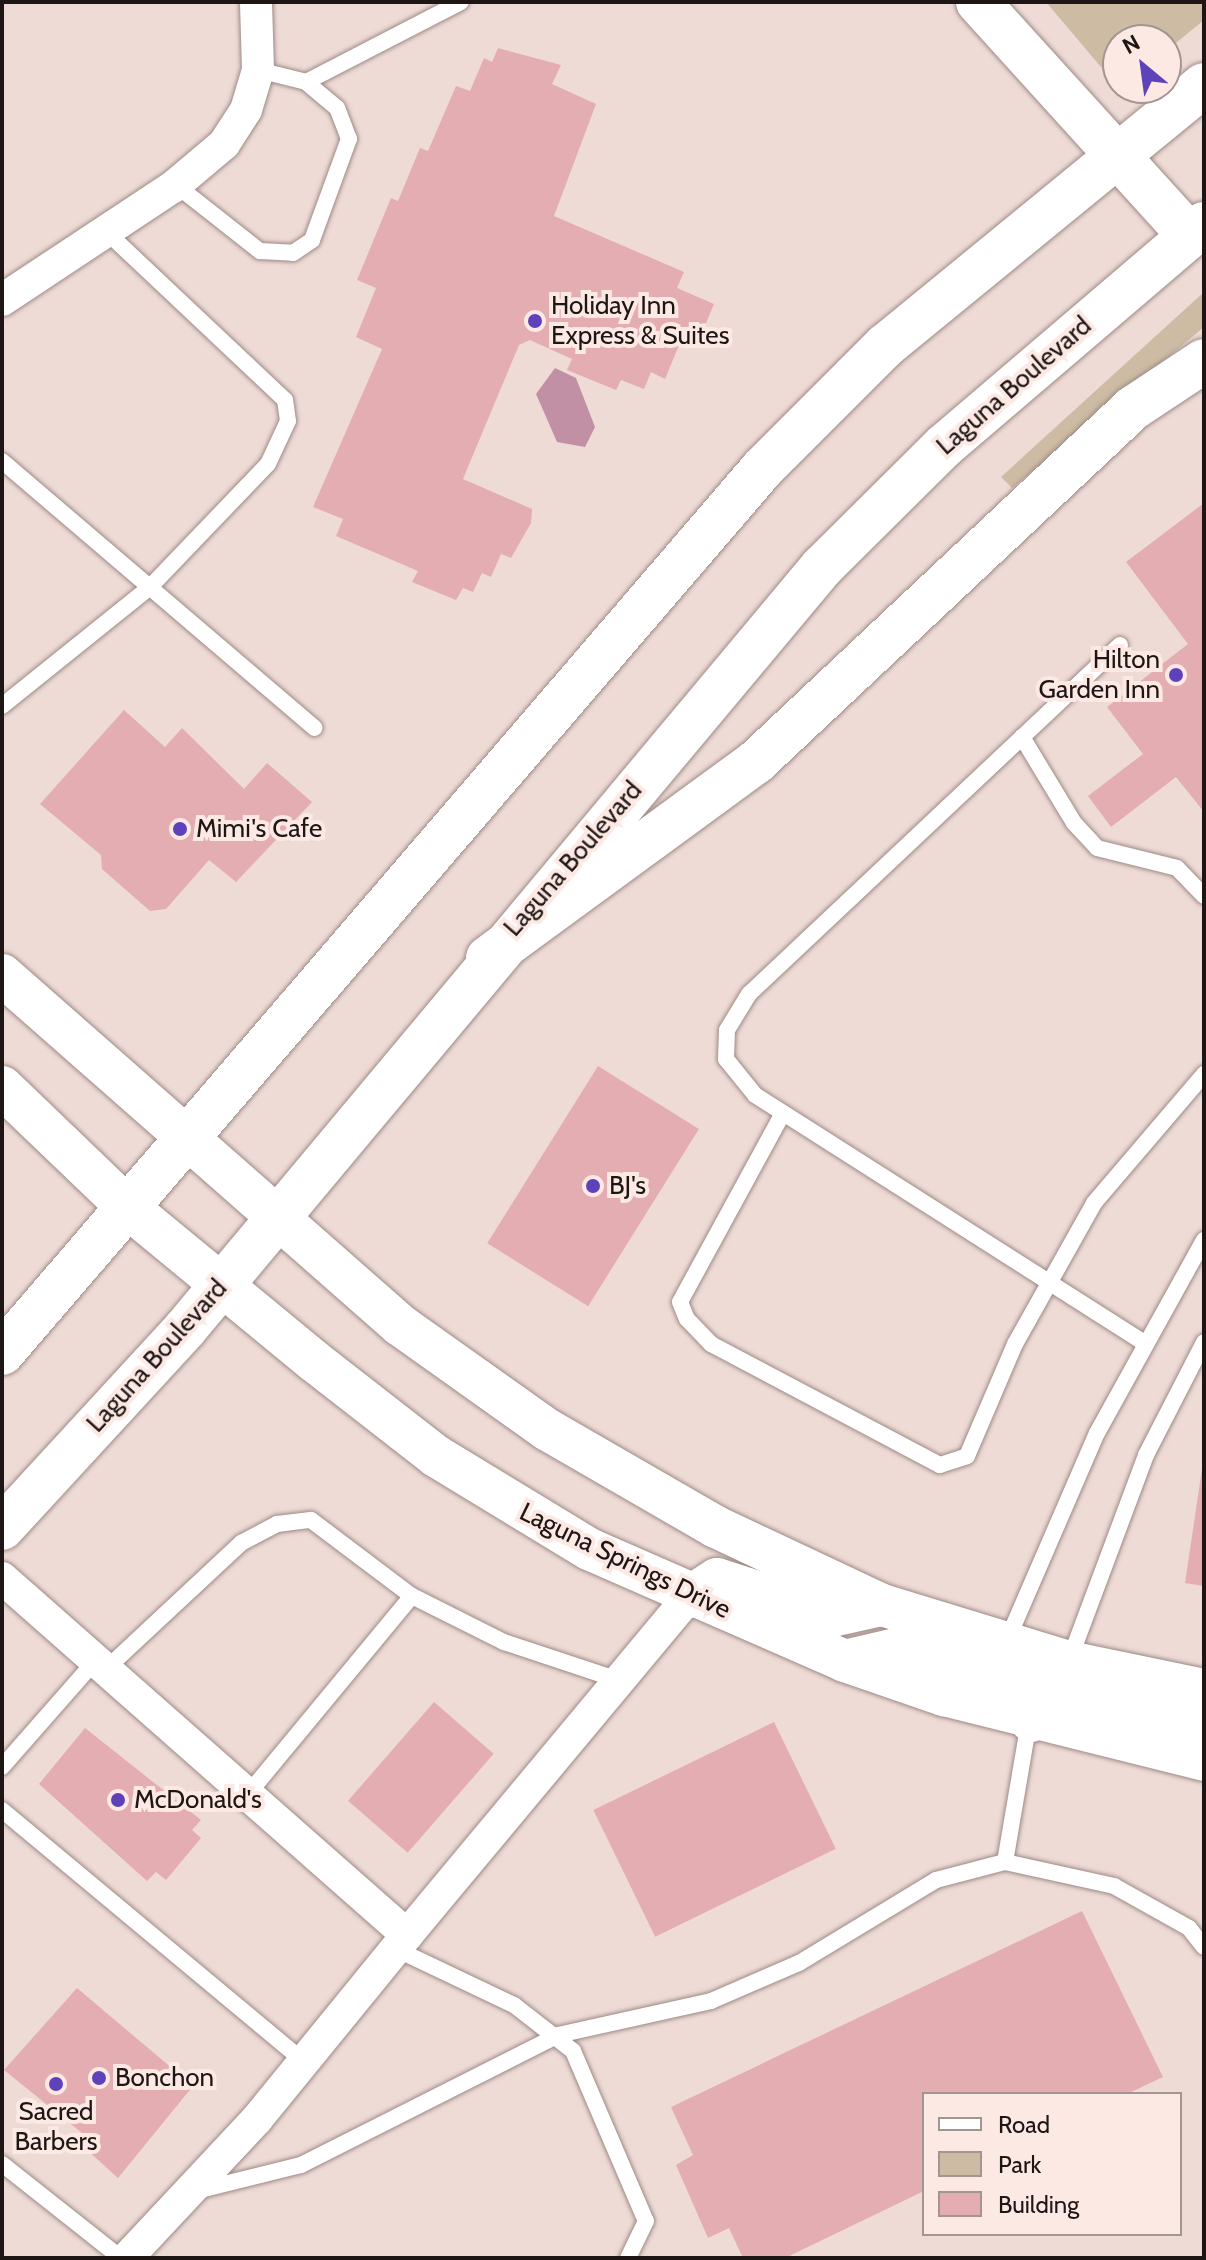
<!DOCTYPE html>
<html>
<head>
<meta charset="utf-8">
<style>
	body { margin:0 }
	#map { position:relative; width:1206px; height:2260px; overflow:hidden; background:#efdbd6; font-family:Cabin,sans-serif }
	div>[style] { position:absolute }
	.green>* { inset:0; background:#cdbba3 }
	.water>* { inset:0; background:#c190a5 }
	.building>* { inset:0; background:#e3adb1; transform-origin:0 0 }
	.roads { filter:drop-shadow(0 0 2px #9d8a86) drop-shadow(0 0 2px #9d8a86) }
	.service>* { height:16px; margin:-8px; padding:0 8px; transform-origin:8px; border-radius:8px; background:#fff }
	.minor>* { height:32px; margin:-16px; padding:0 16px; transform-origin:16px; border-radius:16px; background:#fff }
	.tertiary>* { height:42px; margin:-21px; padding:0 21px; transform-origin:21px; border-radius:21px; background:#fff }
	.primary>* { height:44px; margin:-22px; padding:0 22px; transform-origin:22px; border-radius:22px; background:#fff }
	.motorway>* { height:44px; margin:-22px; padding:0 22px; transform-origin:22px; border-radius:22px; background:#fff }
	.dots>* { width:22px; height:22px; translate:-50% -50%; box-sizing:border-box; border:4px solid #fde9e4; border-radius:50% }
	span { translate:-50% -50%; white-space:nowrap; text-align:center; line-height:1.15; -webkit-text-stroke:8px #fde9e4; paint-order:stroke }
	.poi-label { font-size:26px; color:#1d1614 }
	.left { translate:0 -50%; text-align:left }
	.right { translate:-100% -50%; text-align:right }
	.street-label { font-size:26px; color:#1d1614 }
	.frame { position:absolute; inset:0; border:4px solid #1d1614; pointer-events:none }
	.legend { position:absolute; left:922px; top:2092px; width:260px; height:144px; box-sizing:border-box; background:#fde9e4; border:2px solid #a39591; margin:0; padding:10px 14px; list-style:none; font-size:24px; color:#1d1614 }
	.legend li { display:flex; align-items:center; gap:16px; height:40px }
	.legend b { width:40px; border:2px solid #a39591 }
	.north { position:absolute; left:1102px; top:24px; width:80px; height:80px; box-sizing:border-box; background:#fde9e4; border:2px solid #a39591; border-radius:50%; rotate:331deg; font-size:22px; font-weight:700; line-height:32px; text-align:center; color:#1d1614 }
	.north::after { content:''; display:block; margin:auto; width:28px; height:36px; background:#5e42ba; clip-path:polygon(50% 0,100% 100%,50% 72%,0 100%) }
</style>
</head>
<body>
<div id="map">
	<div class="green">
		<div style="clip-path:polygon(1046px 2px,1204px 2px,1204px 20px,1166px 51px,1166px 40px,1118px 40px,1118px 71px,1101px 67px)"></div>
		<div style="clip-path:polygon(1204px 292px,1204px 327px,1012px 488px,1001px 477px)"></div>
	</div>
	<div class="water">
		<div style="clip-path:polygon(555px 368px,576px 378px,595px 427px,585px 447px,557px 442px,536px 394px)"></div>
	</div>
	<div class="building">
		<div style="clip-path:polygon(498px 48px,561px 65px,552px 84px,596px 104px,554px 216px,684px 272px,677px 288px,714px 304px,697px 345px,682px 338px,665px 379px,651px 372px,644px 389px,621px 380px,616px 390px,567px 370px,572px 359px,530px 340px,519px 345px,463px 479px,532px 509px,531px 523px,511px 558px,501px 554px,491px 577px,482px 573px,473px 592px,463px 588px,456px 600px,412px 582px,418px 571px,336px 536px,343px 519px,313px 507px,382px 349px,356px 337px,376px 288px,357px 280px,391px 198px,398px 201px,420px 148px,428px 151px,456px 86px,470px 91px,484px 58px,492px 62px)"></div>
		<div style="clip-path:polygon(1204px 503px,1204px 812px,1176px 777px,1111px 827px,1088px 796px,1143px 754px,1107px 707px,1188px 644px,1126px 562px)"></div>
		<div style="clip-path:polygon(124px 710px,165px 747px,182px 728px,244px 789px,267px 763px,312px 802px,236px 882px,209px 860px,166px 909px,150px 911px,102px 869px,101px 855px,40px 804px)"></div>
		<div style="left:598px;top:1066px;width:119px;height:209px;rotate:32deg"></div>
		<div style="clip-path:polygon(1202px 1469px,1204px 1469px,1204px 1586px,1185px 1583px)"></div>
		<div style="left:434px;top:1702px;width:79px;height:131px;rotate:41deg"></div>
		<div style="left:774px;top:1722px;width:141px;height:201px;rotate:64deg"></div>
		<div style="clip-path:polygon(85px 1728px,201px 1820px,192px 1830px,201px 1838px,166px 1880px,156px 1872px,147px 1881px,39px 1784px)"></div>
		<div style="clip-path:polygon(1082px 1911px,1163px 2077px,1127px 2094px,924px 2094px,924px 2191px,785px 2258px,743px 2258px,729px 2228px,708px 2238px,676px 2165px,693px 2155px,671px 2107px)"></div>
		<div style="clip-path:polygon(77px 1988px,193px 2086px,118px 2178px,76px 2140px,82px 2133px,4px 2070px)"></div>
	</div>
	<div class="roads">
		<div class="service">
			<div style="left:258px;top:70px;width:49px;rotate:14deg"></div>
			<div style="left:306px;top:82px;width:174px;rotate:-27.3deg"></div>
			<div style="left:176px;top:185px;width:107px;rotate:38.2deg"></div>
			<div style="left:260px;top:251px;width:33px;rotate:3deg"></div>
			<div style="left:293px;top:253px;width:23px;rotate:-34deg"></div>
			<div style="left:312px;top:240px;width:108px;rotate:-69.9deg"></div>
			<div style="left:349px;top:139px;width:33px;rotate:-111deg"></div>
			<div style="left:337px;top:108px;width:40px;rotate:-140deg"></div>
			<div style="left:2px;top:461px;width:411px;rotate:40.5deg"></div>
			<div style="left:1120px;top:645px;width:509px;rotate:136.75deg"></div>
			<div style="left:749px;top:994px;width:42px;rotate:121.4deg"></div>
			<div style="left:727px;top:1030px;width:29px;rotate:92deg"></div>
			<div style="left:726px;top:1059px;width:46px;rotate:51.1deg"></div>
			<div style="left:755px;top:1095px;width:459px;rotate:32.5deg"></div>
			<div style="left:2px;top:706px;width:190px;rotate:-38.8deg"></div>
			<div style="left:150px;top:587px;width:170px;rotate:-46.2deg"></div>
			<div style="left:268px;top:464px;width:47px;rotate:-65.1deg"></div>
			<div style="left:288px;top:421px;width:21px;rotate:-98deg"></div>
			<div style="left:285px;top:400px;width:245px;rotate:-136.7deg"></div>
			<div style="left:1022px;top:737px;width:100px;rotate:58.8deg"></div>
			<div style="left:1074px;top:823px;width:34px;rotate:47deg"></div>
			<div style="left:1097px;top:848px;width:82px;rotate:14deg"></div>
			<div style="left:1177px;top:868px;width:39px;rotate:46deg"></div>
			<div style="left:783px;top:1113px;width:215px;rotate:118.6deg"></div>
			<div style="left:680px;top:1302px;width:18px;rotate:68deg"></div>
			<div style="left:687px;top:1319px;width:35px;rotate:46deg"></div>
			<div style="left:711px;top:1344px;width:259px;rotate:27.9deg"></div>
			<div style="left:940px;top:1465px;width:28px;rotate:-18deg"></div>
			<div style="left:967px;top:1456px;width:122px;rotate:-66.8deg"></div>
			<div style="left:1015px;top:1344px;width:162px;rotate:-60.7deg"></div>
			<div style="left:1094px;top:1203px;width:170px;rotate:-49.5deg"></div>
			<div style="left:1006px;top:1643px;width:229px;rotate:-66.6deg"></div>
			<div style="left:1097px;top:1433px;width:221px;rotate:-61deg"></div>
			<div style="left:1069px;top:1661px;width:220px;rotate:-69.5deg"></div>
			<div style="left:1146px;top:1455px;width:127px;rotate:-62.8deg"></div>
			<div style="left:106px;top:1669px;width:185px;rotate:-43deg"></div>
			<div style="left:241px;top:1543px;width:41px;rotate:-27.8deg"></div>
			<div style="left:277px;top:1524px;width:34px;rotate:-7deg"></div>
			<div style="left:311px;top:1520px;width:126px;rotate:37deg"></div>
			<div style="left:412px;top:1596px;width:103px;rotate:26.6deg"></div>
			<div style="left:504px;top:1642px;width:117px;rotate:18.4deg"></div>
			<div style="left:2px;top:1767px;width:142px;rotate:-48.7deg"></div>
			<div style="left:248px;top:1794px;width:257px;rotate:-50.4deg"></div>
			<div style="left:2px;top:1810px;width:393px;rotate:39.8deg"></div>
			<div style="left:1005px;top:1862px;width:142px;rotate:-80.3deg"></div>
			<div style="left:396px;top:1949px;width:131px;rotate:25.4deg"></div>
			<div style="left:514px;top:2005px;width:75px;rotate:37.9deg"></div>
			<div style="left:573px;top:2051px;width:185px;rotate:66.8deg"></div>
			<div style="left:646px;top:2221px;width:41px;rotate:115.9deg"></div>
			<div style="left:2px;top:2164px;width:152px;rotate:38.3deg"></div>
			<div style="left:196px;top:2191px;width:108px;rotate:-13.9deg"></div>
			<div style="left:301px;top:2165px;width:288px;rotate:-26.8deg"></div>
			<div style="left:558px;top:2035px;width:157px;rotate:-12.5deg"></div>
			<div style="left:711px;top:2001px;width:96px;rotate:-23.4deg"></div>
			<div style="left:799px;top:1963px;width:160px;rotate:-31.2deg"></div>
			<div style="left:936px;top:1880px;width:71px;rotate:-14.6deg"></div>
			<div style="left:1005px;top:1862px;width:112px;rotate:12.4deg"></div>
			<div style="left:1114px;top:1886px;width:86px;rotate:29.2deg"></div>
			<div style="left:1189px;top:1928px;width:24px;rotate:52deg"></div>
		</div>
		<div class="minor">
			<div style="left:2px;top:300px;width:205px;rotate:-33.5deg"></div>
			<div style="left:173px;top:187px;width:67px;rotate:-40.1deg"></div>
			<div style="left:224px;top:144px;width:40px;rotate:-57.1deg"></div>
			<div style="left:246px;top:110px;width:42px;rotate:-73.3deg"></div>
			<div style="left:258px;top:70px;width:68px;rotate:-91.7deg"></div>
			<div style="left:2px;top:1578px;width:540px;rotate:41.4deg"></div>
			<div style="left:407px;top:1935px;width:440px;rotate:-50.2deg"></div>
			<div style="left:127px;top:2258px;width:190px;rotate:-46.9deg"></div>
			<div style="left:257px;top:2119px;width:237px;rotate:-50.8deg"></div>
		</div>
		<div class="tertiary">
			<div style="left:2px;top:975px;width:530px;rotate:41.33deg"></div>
			<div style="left:400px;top:1325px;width:181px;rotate:35.4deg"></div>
			<div style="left:548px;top:1430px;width:194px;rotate:30deg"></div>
			<div style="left:716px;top:1527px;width:183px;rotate:25.2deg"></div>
			<div style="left:882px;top:1605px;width:195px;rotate:17deg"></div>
			<div style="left:1069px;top:1662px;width:138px;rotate:11.7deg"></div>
			<div style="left:2px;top:1087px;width:172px;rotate:43.8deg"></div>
			<div style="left:126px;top:1206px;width:244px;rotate:39.5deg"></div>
			<div style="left:314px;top:1361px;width:155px;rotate:37.9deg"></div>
			<div style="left:436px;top:1456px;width:179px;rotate:31.3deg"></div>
			<div style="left:589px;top:1549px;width:279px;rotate:23.6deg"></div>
			<div style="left:845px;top:1661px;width:105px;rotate:19deg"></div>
			<div style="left:944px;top:1695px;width:268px;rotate:14deg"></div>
			<div style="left:689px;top:1597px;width:33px;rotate:-33deg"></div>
			<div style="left:717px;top:1579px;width:121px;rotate:17.8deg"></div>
			<div style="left:832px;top:1616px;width:50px;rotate:-12.7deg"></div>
			<div style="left:845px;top:1661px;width:57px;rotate:-13.3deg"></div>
			<div style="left:900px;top:1648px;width:130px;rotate:16.1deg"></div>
			<div style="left:1025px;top:1684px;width:14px"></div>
			<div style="left:1039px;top:1684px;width:37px;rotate:-36deg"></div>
			<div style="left:1031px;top:1721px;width:43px;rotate:-23deg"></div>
			<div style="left:1071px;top:1704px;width:134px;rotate:8.6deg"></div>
		</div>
		<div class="primary">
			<div style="left:2px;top:1353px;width:1167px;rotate:-49.31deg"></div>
			<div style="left:763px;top:468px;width:173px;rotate:-45deg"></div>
			<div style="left:885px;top:346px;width:412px;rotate:-39.3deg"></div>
			<div style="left:2px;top:1528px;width:270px;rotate:-47.4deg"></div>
			<div style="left:185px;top:1329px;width:993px;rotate:-50.11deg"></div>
			<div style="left:822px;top:567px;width:172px;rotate:-44.8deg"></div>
			<div style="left:944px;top:446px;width:342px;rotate:-40.5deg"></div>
		</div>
		<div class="motorway">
			<div style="left:978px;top:2px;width:314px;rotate:47.8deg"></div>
			<div style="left:488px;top:958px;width:332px;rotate:-36.2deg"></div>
			<div style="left:756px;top:762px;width:517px;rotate:-43.2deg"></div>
			<div style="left:1133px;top:408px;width:85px;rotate:-33.5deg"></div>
		</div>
	</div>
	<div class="dots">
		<div style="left:535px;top:321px;background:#5e42ba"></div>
		<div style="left:1176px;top:675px;background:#5e42ba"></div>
		<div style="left:180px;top:829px;background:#5e42ba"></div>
		<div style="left:593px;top:1186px;background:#5e42ba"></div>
		<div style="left:118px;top:1800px;background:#5e42ba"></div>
		<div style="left:99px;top:2078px;background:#5e42ba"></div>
		<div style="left:56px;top:2084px;background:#5e42ba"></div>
	</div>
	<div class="poi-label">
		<span class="left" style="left:551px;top:321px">Holiday Inn<br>Express &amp; Suites</span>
		<span class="right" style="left:1160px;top:675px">Hilton<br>Garden Inn</span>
		<span class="left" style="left:196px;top:829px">Mimi's Cafe</span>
		<span class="left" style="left:609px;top:1186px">BJ's</span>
		<span class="left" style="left:134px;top:1800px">McDonald's</span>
		<span class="left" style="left:115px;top:2078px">Bonchon</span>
		<span style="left:56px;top:2127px">Sacred<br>Barbers</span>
	</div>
	<div class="street-label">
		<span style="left:1014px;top:386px;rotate:-41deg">Laguna Boulevard</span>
		<span style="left:573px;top:859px;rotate:-49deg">Laguna Boulevard</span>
		<span style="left:157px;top:1356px;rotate:-48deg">Laguna Boulevard</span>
		<span style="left:625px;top:1561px;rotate:26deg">Laguna Springs Drive</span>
	</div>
	<div class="frame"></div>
	<ul class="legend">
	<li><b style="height:10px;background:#fff"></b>Road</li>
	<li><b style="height:22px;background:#cdbba3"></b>Park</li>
	<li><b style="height:22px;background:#e3adb1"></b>Building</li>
	</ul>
	<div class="north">N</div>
</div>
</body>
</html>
